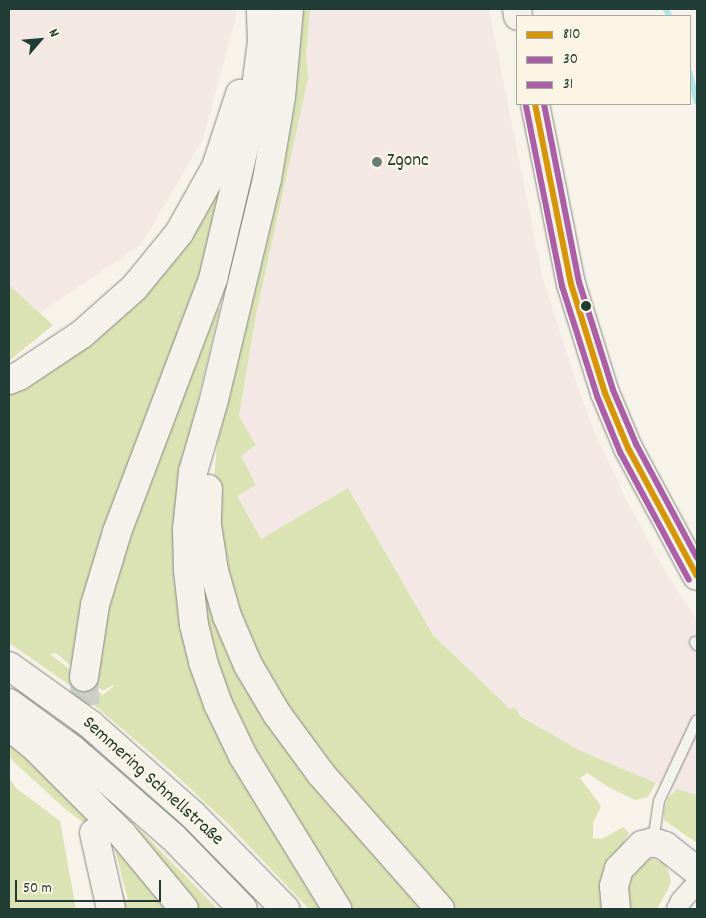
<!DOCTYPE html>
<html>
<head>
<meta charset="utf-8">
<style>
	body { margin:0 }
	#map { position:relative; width:706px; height:918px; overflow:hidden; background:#f7f3ea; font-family:Dekko,sans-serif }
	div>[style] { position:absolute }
	.built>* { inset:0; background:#f4e8e5 }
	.green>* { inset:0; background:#dbe2b4 }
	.stream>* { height:5.5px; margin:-2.75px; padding:0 2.75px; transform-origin:2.75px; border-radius:2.75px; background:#afe6eb }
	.highway-tunnel>* { height:28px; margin-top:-14px; transform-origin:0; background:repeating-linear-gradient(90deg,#cccfc6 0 28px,transparent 0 42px) }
	.roads { filter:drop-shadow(0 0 1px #868984) drop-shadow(0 0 1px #868984) }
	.lane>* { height:10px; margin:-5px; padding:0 5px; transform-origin:5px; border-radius:5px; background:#f5f2ec }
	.street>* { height:20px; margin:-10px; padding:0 10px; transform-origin:10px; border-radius:10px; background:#f5f2ec }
	.primary>* { height:28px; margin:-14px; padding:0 14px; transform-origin:14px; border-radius:14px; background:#f5f2ec }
	.highway>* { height:28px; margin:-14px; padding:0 14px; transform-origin:14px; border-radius:14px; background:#f5f2ec }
	.bus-1>* { height:6px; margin:-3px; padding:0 3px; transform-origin:3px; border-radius:3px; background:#d79608 }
	.bus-2>* { height:6px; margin:-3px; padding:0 3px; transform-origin:3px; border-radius:3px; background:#aa5fa6 }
	.bus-3>* { height:6px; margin:-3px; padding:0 3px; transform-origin:3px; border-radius:3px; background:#aa5fa6 }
	.dots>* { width:14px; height:14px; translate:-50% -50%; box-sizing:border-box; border:2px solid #fcf5e5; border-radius:50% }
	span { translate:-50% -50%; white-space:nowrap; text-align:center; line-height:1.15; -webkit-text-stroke:4.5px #fcf5e5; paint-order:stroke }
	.poi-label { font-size:19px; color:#1f3d34 }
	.left { translate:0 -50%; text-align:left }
	.street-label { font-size:19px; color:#1f3d34 }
	.frame { position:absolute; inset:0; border:10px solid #1f3d34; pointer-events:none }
	.legend { position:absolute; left:516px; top:15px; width:175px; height:90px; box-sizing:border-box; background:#fcf5e5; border:1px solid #a4ab9e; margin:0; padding:6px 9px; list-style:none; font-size:15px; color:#1f3d34 }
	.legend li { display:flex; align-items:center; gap:10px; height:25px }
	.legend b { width:25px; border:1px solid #a4ab9e }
	.north { position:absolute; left:15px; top:15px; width:50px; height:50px; -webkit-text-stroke:4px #fcf5e5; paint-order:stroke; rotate:63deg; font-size:14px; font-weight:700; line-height:20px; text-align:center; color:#1f3d34 }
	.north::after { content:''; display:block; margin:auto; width:18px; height:22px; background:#1f3d34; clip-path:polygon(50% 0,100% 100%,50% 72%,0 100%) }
	.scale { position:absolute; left:15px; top:880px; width:146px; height:22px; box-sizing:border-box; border:2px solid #1f3d34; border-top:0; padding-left:6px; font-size:15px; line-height:18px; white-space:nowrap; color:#1f3d34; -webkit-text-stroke:4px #fcf5e5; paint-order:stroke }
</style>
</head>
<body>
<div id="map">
	<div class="built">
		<div style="clip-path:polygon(9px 9px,236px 9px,236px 17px,203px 139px,141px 245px,40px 313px,9px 285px)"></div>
		<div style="clip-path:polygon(310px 9px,489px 9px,543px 279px,577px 384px,594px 431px,627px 501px,667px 575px,697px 620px,697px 795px,677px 789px,675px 791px,581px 751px,510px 709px,433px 635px,348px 489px,260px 539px,237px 496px,256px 485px,241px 456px,256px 445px,239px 417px,256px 315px,308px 80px,306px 56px)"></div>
	</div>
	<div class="green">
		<div style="clip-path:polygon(301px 9px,310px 9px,306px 56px,308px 79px,256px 315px,239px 416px,256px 445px,241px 456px,256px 485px,237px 496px,261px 539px,348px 488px,433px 635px,510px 709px,515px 707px,520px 716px,581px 751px,656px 783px,648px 797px,635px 800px,610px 788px,587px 773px,580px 778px,601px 806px,593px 823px,593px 838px,602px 839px,623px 827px,629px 833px,619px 851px,605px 909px,457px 909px,300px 731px,266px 682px,224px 579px,214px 479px,217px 445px)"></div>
		<div style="clip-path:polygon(230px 152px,216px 229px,72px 667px,56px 653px,50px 654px,103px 695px,114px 686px,113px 685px,103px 691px,93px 683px,104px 604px,201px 344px,217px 308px,220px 308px,192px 425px,184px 470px,180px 603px,325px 909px,309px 909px,228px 824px,176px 775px,78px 691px,9px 643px,9px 390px,87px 343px)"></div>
		<div style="clip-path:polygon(9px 285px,53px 325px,9px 361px)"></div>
		<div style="clip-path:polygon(201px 558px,216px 609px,430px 909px,350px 909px,239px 724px,222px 685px,202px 607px)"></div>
		<div style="clip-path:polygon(9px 741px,71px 796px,170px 909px,121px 909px,119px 885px,126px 901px,128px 900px,114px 846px,64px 808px,14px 762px,9px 756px)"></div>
		<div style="clip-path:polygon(9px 778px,16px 788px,60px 821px,76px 909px,9px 909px)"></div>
		<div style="clip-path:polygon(677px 789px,697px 795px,697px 843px,664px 820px,664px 810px,668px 798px)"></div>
		<div style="clip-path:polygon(138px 828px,209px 900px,217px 909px,195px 909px,133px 832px)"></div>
		<div style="clip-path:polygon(643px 858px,653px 859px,664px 863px,668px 870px,671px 882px,668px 889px,657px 909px,624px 909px,623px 889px)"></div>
	</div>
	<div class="stream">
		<div style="left:666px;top:9px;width:8px;rotate:60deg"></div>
		<div style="left:690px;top:73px;width:29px;rotate:76deg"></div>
	</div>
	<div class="highway-tunnel">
		<div style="left:84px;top:677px;width:104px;rotate:87.2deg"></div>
	</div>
	<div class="roads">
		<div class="lane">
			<div style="left:695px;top:642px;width:4px;rotate:56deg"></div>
			<div style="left:653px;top:842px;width:41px;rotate:-81.7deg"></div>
			<div style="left:659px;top:801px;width:89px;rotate:-64.9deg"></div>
		</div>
		<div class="street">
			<div style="left:677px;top:909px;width:9px;rotate:-63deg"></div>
			<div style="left:681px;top:901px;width:24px;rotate:-48deg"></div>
		</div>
		<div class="primary">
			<div style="left:517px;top:9px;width:7px;rotate:82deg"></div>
			<div style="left:535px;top:104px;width:184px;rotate:78.7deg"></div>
			<div style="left:571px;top:284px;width:114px;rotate:72.7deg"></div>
			<div style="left:605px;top:393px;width:60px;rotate:67.3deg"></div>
			<div style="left:628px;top:448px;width:145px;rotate:61.7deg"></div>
		</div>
		<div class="highway">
			<div style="left:289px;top:9px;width:88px;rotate:95.2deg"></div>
			<div style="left:281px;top:97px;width:83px;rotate:99.7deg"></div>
			<div style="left:267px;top:179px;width:227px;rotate:103.5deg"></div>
			<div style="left:214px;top:400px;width:75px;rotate:106.3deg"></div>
			<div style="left:193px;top:472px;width:58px;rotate:95.9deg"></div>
			<div style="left:187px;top:530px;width:40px;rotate:88.6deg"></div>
			<div style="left:188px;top:570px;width:55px;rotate:83.8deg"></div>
			<div style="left:194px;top:625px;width:38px;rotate:76deg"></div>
			<div style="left:203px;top:662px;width:45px;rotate:70.3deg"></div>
			<div style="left:218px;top:704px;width:58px;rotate:64.3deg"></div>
			<div style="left:243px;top:756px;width:180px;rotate:58.4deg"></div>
			<div style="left:9px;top:380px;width:11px;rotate:-22deg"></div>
			<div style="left:19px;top:376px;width:76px;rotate:-33.7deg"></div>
			<div style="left:82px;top:334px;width:69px;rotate:-41.5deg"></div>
			<div style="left:134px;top:288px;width:71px;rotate:-50.7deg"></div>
			<div style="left:179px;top:233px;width:76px;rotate:-60.7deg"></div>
			<div style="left:216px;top:167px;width:77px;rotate:-71.8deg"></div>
			<div style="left:208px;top:489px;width:36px;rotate:92deg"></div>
			<div style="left:207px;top:525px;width:47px;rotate:81.3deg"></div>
			<div style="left:214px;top:571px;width:47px;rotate:73.9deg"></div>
			<div style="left:227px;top:616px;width:53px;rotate:66.8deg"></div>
			<div style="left:248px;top:665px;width:57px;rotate:59.4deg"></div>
			<div style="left:277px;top:714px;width:74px;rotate:53.7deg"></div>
			<div style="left:321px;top:774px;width:180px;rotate:48.6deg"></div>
			<div style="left:9px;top:666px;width:101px;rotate:35.7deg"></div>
			<div style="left:91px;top:725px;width:136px;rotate:41.4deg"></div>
			<div style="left:193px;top:815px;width:132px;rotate:45.6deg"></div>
			<div style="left:84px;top:677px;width:73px;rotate:-81.3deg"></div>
			<div style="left:95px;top:605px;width:76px;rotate:-73.2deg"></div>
			<div style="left:117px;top:532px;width:271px;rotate:-69.2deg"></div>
			<div style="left:213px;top:279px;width:174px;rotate:-76.7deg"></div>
			<div style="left:253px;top:110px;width:69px;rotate:-82.5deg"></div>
			<div style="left:262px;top:42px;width:33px;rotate:-92deg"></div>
			<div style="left:9px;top:703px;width:78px;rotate:36.1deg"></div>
			<div style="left:72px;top:749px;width:134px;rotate:41.1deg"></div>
			<div style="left:173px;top:837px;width:100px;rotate:45.8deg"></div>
			<div style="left:9px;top:726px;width:36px;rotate:39deg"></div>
			<div style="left:37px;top:749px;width:120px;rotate:45deg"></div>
			<div style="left:122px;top:834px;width:97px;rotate:50.4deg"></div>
			<div style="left:94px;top:833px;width:78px;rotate:77.4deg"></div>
			<div style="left:616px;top:909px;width:23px;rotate:-95deg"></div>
			<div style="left:614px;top:886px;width:18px;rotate:-74deg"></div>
			<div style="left:619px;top:869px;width:33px;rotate:-46deg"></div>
			<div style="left:642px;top:845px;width:11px;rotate:-15deg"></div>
			<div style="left:653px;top:842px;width:13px;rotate:18deg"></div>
			<div style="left:665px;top:846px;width:41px;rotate:38deg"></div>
		</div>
	</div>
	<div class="bus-1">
		<div style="left:535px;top:104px;width:184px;rotate:78.7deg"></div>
		<div style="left:571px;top:284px;width:114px;rotate:72.7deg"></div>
		<div style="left:605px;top:393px;width:60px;rotate:67.3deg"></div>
		<div style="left:628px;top:448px;width:145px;rotate:61.7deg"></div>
	</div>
	<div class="bus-2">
		<div style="left:526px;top:106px;width:184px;rotate:78.7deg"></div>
		<div style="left:562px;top:286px;width:115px;rotate:72.3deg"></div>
		<div style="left:597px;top:396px;width:61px;rotate:67.7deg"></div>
		<div style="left:620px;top:452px;width:145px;rotate:61.7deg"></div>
	</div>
	<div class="bus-3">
		<div style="left:544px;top:104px;width:181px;rotate:78.9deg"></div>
		<div style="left:579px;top:282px;width:113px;rotate:72.5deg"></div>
		<div style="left:613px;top:390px;width:59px;rotate:66.9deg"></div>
		<div style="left:636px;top:444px;width:129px;rotate:61.8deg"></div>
	</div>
	<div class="dots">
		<div style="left:377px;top:162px;background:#6b7d74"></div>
		<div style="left:586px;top:306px;background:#1f3d34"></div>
	</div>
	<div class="poi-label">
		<span class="left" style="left:387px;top:162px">Zgonc</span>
	</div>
	<div class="street-label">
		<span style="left:152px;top:782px;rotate:42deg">Semmering Schnellstraße</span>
	</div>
	<div class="frame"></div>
	<ul class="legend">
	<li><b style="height:6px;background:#d79608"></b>810</li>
	<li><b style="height:6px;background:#aa5fa6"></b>30</li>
	<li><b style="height:6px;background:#aa5fa6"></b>31</li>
	</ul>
	<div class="north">N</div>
	<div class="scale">50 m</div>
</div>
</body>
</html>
